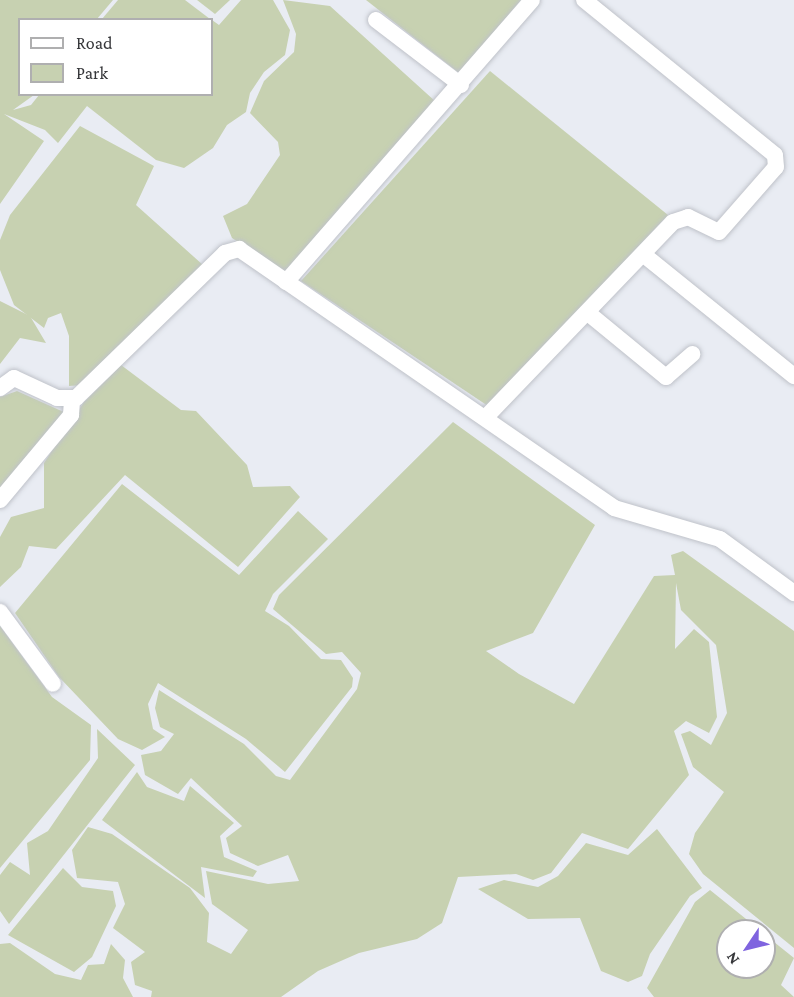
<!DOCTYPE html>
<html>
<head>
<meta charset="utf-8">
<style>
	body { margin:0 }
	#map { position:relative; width:794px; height:997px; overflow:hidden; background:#e9ecf3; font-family:"Crimson Pro",serif }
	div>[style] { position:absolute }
	.green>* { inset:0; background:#c7d1b1 }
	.roads { filter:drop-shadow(0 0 2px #bfc2c9) drop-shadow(0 0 2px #bfc2c9) }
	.minor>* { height:16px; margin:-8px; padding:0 8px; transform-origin:8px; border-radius:8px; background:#fff }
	span { translate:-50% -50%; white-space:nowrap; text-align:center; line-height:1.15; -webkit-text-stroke:6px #fff; paint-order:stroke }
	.legend { position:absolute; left:18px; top:18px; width:195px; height:78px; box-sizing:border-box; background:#fff; border:2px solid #afafb0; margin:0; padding:8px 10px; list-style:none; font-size:18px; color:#36373a }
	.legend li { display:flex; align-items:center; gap:12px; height:30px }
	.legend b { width:30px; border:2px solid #afafb0 }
	.north { position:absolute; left:716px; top:919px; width:60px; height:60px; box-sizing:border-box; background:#fff; border:2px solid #afafb0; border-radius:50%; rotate:235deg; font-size:16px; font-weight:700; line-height:24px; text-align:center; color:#36373a }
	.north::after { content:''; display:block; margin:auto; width:21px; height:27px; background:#7f64df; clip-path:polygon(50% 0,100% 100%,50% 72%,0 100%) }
</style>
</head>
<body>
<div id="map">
	<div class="green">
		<div style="clip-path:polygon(0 0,113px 0,97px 19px,20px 20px,20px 94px,34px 95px,13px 110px,31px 105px,39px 95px,212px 94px,212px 20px,219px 25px,241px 0,273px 0,290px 30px,285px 55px,264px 72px,250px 93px,246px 112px,227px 125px,213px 148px,184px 168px,156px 160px,87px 106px,58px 143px,45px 130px,4px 114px,44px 141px,0 204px)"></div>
		<div style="clip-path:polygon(118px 0,185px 0,210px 19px,102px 19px)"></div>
		<div style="clip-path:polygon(197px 0,230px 0,215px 14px)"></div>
		<div style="clip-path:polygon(283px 0,330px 6px,436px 102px,288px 274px,232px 238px,223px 216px,247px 204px,280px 155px,278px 142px,250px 113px,264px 81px,294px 52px,296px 34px)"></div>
		<div style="clip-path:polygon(366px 0,521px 0,459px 73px)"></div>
		<div style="clip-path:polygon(490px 71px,668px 215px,488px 406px,301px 281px)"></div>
		<div style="clip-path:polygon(80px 126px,154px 166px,136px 205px,203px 265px,83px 385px,69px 386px,69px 336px,61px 313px,48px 318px,44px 328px,14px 305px,0 270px,0 240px,10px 215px)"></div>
		<div style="clip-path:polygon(0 301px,30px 316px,46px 343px,20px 338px,0 364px)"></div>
		<div style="clip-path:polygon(121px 365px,181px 410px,196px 411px,247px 465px,253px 487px,290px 486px,300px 497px,238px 567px,125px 475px,56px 549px,29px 546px,21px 567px,0 587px,0 537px,11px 517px,44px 508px,44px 463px,84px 402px)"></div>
		<div style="clip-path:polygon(17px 391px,66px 413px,0 498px,0 397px)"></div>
		<div style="clip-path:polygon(453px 422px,595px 525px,533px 633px,486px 651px,519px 674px,574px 704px,654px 576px,675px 575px,671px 555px,683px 551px,794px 631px,794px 948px,703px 874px,689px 854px,695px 833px,724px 792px,693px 767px,681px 734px,690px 731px,711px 745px,727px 713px,716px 645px,681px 610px,676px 583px,675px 649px,694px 629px,709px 642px,717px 717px,709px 733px,686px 721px,674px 731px,689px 775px,628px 849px,582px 833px,551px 873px,533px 880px,516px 874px,458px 877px,442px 923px,417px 939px,359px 953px,318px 971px,281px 997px,151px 997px,152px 991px,135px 985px,131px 962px,145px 952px,113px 928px,125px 904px,118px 882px,77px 878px,72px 850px,88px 827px,112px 834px,190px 888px,209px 913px,207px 942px,231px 954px,248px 930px,212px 904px,206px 871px,268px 884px,299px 881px,288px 855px,258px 866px,230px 853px,226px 838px,242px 826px,191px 778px,178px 794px,145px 775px,141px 755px,161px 751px,174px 734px,160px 727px,155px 708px,159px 690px,244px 744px,276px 776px,290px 780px,357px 689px,361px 673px,342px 652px,326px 654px,273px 609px,279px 595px)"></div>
		<div style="clip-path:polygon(122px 484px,239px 575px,298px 511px,328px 539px,273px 594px,265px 611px,289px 626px,321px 659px,341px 660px,353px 678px,352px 687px,285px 772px,246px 739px,158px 683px,148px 704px,153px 729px,165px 737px,142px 750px,118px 739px,59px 677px,15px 613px)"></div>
		<div style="clip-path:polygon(0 626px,52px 697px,91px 725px,90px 760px,0 868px)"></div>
		<div style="clip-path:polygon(97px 729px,135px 765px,9px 924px,0 911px,0 875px,10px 862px,30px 875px,27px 843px,48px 831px,98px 758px)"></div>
		<div style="clip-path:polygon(137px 772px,147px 787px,184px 801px,190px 786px,234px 823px,220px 836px,224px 857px,257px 871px,253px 877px,201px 867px,205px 898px,102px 820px)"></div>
		<div style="clip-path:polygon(657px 829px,702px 888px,690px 896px,650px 954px,642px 976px,628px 982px,601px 971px,580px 918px,528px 919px,478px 889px,504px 880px,538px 887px,558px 876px,586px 843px,628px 855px)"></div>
		<div style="clip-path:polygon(63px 868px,82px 887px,113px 891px,116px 906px,92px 957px,74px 972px,8px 935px)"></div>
		<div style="clip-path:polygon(710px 890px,761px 931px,728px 931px,728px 967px,764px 967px,764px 934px,794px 958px,781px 985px,794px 997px,654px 997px,647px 988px,695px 902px)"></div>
		<div style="clip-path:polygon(10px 943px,55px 974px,81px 980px,88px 965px,104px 964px,111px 944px,125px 960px,123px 978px,133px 997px,0 997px,0 944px)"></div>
	</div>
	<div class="roads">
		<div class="minor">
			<div style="left:376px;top:20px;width:107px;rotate:37.4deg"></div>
			<div style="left:644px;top:255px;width:193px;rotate:38.9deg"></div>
			<div style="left:286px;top:282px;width:374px;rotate:-48.9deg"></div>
			<div style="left:588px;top:313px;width:101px;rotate:39.4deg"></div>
			<div style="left:666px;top:377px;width:35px;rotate:-41deg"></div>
			<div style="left:0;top:388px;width:17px;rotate:-36deg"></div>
			<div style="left:14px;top:378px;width:47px;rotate:24.9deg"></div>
			<div style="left:57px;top:398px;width:19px"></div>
			<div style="left:76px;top:398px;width:208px;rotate:-44.2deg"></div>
			<div style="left:225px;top:253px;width:15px;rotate:-16deg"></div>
			<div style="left:239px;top:249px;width:456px;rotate:34.6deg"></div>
			<div style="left:614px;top:508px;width:110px;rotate:16.3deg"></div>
			<div style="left:720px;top:539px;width:92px;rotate:36.1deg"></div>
			<div style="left:486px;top:417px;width:270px;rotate:-46.2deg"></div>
			<div style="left:673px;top:222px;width:16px;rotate:-18deg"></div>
			<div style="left:688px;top:217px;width:34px;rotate:26deg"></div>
			<div style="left:719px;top:232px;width:86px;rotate:-48.8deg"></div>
			<div style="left:776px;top:167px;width:12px;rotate:-95deg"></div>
			<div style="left:775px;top:155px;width:246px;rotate:-140.9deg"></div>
			<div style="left:0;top:500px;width:111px;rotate:-50.1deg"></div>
			<div style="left:71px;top:415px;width:16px;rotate:-86deg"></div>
			<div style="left:0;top:612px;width:89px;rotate:53.6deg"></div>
		</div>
	</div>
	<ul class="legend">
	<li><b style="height:8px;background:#fff"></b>Road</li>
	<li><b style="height:16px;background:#c7d1b1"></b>Park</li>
	</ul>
	<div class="north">N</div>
</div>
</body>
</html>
